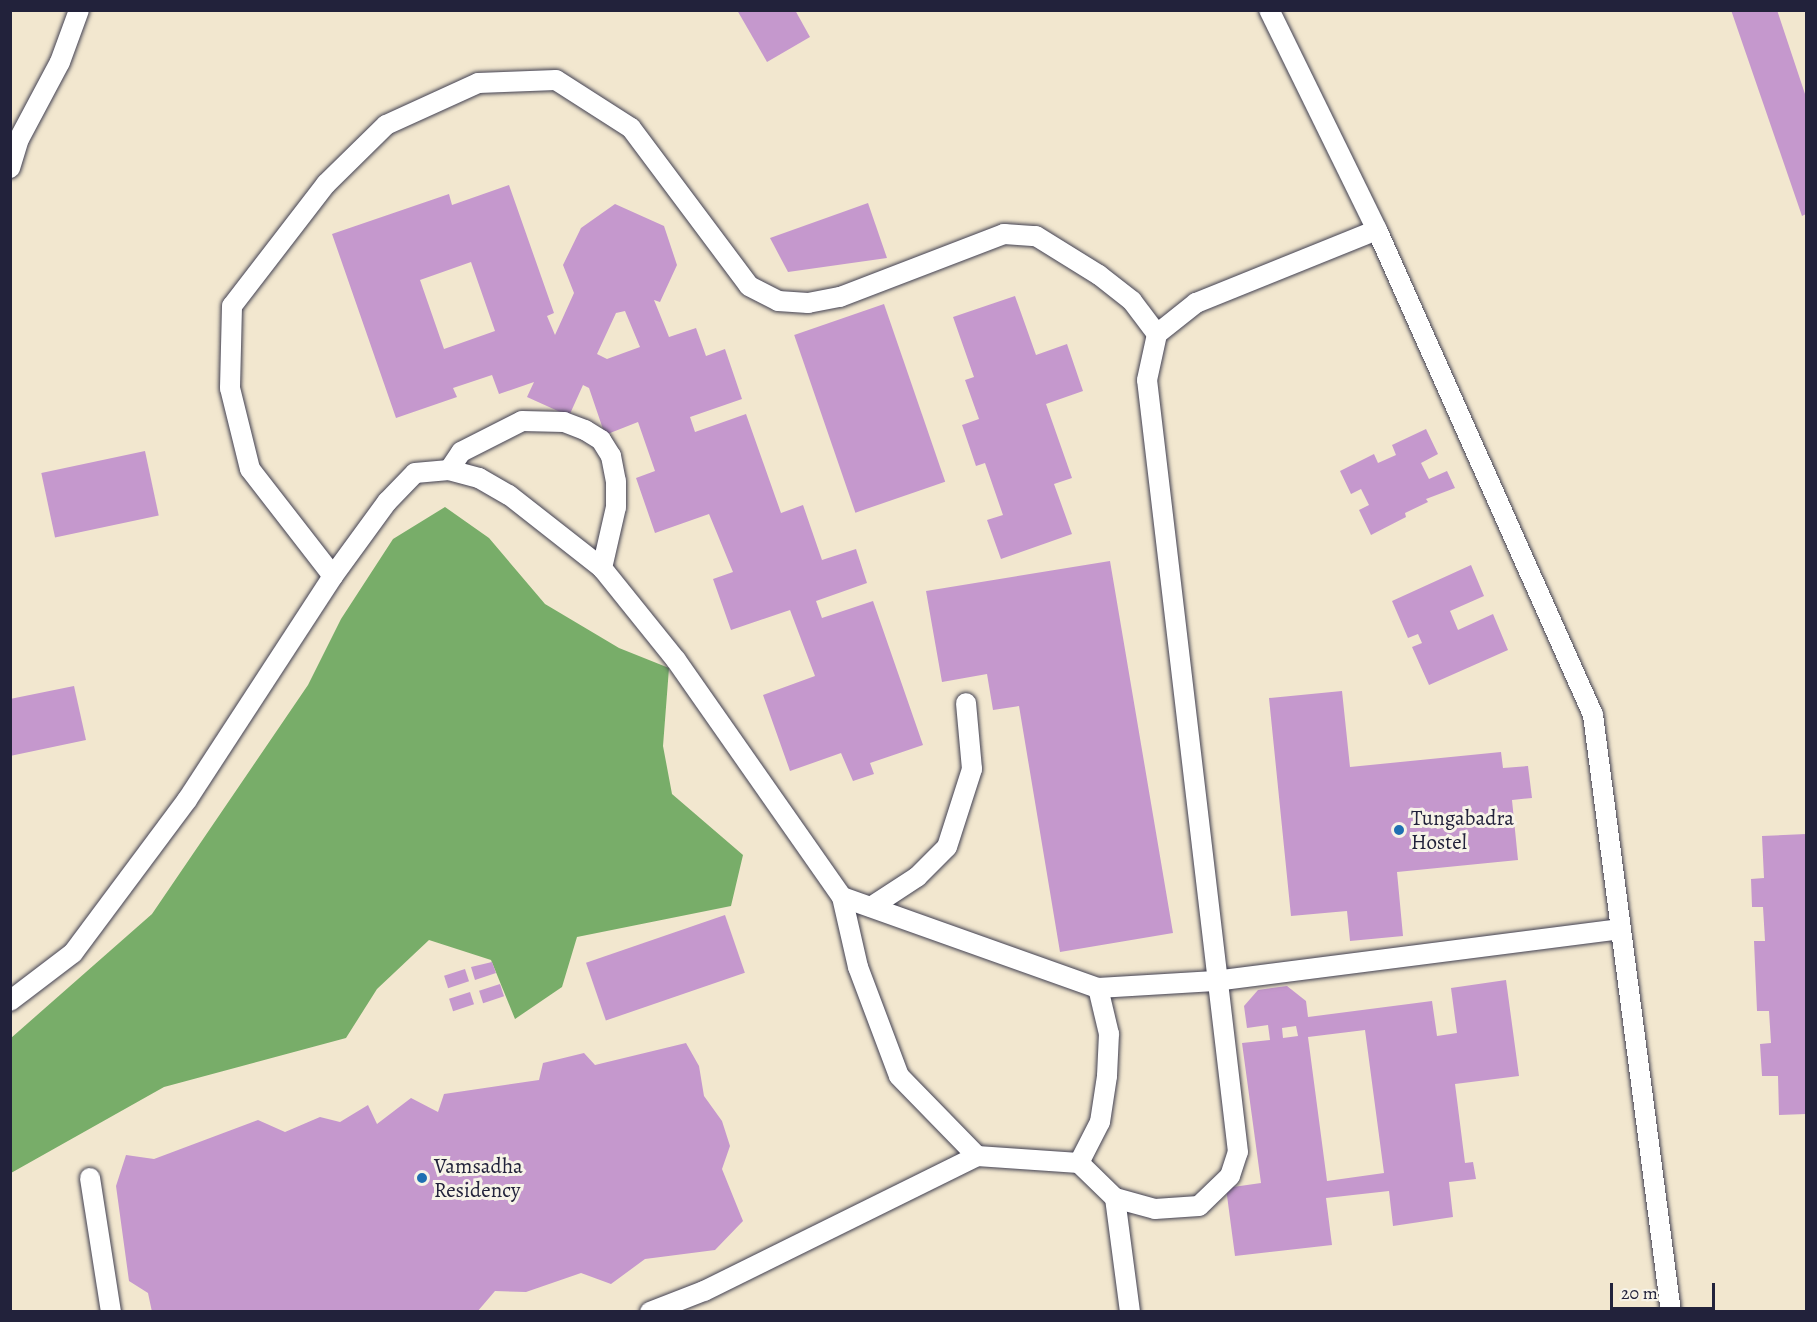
<!DOCTYPE html>
<html>
<head>
<meta charset="utf-8">
<style>
	body { margin:0 }
	#map { position:relative; width:1817px; height:1322px; overflow:hidden; background:#f2e7cf; font-family:Alegreya,serif }
	div>[style] { position:absolute }
	.forest>* { inset:0; background:#78ad69 }
	.building>* { inset:0; background:#c598cd; transform-origin:0 0 }
	.roads { filter:drop-shadow(0 0 2px #414051) drop-shadow(0 0 2px #414051) }
	.service>* { height:20px; margin:-10px; padding:0 10px; transform-origin:10px; border-radius:10px; background:#fff }
	.dots>* { width:16px; height:16px; translate:-50% -50%; box-sizing:border-box; border:3px solid #f7f3e8; border-radius:50% }
	span { translate:-50% -50%; white-space:nowrap; text-align:center; line-height:1.15; -webkit-text-stroke:6px #f7f3e8; paint-order:stroke }
	.poi-label { font-size:21px; color:#22223b }
	.left { translate:0 -50%; text-align:left }
	.frame { position:absolute; inset:0; border:12px solid #22223b; pointer-events:none }
	.scale { position:absolute; left:1610px; top:1283px; width:105px; height:27px; box-sizing:border-box; border:3px solid #22223b; border-top:0; padding-left:8px; font-size:18px; line-height:21px; white-space:nowrap; color:#22223b; -webkit-text-stroke:4px #f7f3e8; paint-order:stroke }
</style>
</head>
<body>
<div id="map">
	<div class="forest">
		<div style="clip-path:polygon(445px 507px,489px 538px,545px 604px,619px 648px,669px 668px,663px 746px,672px 794px,743px 855px,731px 906px,577px 937px,562px 987px,515px 1019px,491px 960px,429px 940px,377px 989px,346px 1038px,164px 1087px,11px 1173px,11px 1038px,152px 914px,308px 685px,341px 619px,393px 539px)"></div>
	</div>
	<div class="building">
		<div style="clip-path:polygon(737px 10px,795px 10px,810px 37px,767px 62px)"></div>
		<div style="clip-path:polygon(1731px 10px,1777px 10px,1806px 97px,1806px 214px,1802px 216px)"></div>
		<div style="clip-path:polygon(evenodd,509px 185px,554px 313px,547px 316px,555px 335px,574px 293px,563px 265px,581px 228px,615px 204px,664px 226px,677px 265px,660px 302px,654px 300px,669px 337px,696px 328px,706px 356px,725px 349px,742px 399px,690px 417px,695px 432px,746px 414px,781px 513px,803px 505px,822px 560px,856px 549px,867px 583px,816px 601px,822px 618px,873px 601px,923px 745px,870px 763px,874px 774px,853px 781px,841px 753px,790px 771px,763px 695px,815px 676px,790px 610px,731px 630px,713px 579px,733px 572px,709px 514px,655px 533px,636px 478px,655px 471px,638px 422px,605px 435px,589px 388px,583px 385px,569px 416px,527px 397px,534px 382px,499px 394px,492px 375px,453px 388px,457px 397px,396px 418px,332px 234px,449px 194px,452px 205px,509px 185px,471px 262px,495px 331px,444px 349px,420px 280px,471px 262px,509px 185px,625px 311px,640px 347px,607px 359px,597px 354px,616px 313px,625px 311px)"></div>
		<div style="clip-path:polygon(868px 203px,887px 258px,788px 272px,770px 238px)"></div>
		<div style="clip-path:polygon(1015px 296px,1036px 355px,1067px 344px,1083px 391px,1046px 404px,1072px 478px,1054px 484px,1072px 534px,1001px 559px,987px 520px,1003px 515px,985px 463px,976px 466px,962px 425px,979px 419px,965px 380px,974px 377px,953px 317px)"></div>
		<div style="left:884px;top:304px;width:188px;height:95px;rotate:71deg"></div>
		<div style="clip-path:polygon(1426px 429px,1438px 454px,1421px 463px,1429px 479px,1447px 471px,1455px 488px,1426px 499px,1428px 502px,1405px 513px,1406px 517px,1371px 535px,1359px 510px,1369px 505px,1361px 489px,1351px 494px,1340px 471px,1374px 454px,1378px 463px,1396px 455px,1392px 445px)"></div>
		<div style="left:145px;top:451px;width:66px;height:106px;rotate:78deg"></div>
		<div style="clip-path:polygon(1110px 561px,1173px 933px,1060px 952px,1019px 706px,993px 710px,987px 674px,942px 682px,926px 591px)"></div>
		<div style="clip-path:polygon(1471px 565px,1484px 596px,1450px 611px,1458px 630px,1493px 614px,1508px 650px,1429px 685px,1412px 647px,1422px 643px,1418px 634px,1408px 638px,1392px 601px)"></div>
		<div style="clip-path:polygon(74px 686px,86px 740px,10px 756px,10px 699px)"></div>
		<div style="clip-path:polygon(1342px 691px,1350px 767px,1501px 752px,1503px 768px,1528px 766px,1532px 798px,1512px 800px,1518px 860px,1397px 872px,1403px 936px,1350px 941px,1347px 911px,1291px 916px,1269px 698px)"></div>
		<div style="clip-path:polygon(1806px 834px,1806px 1114px,1779px 1115px,1778px 1076px,1762px 1076px,1760px 1044px,1771px 1043px,1769px 1011px,1757px 1011px,1754px 941px,1765px 941px,1763px 907px,1752px 907px,1751px 879px,1764px 878px,1762px 836px)"></div>
		<div style="left:725px;top:915px;width:61px;height:147px;rotate:71deg"></div>
		<div style="clip-path:polygon(492px 962px,496px 973px,475px 980px,471px 967px)"></div>
		<div style="left:465px;top:969px;width:13px;height:22px;rotate:72deg"></div>
		<div style="clip-path:polygon(evenodd,1506px 980px,1519px 1076px,1455px 1084px,1465px 1163px,1473px 1162px,1476px 1179px,1449px 1182px,1453px 1217px,1393px 1226px,1389px 1191px,1326px 1198px,1332px 1245px,1235px 1256px,1226px 1188px,1261px 1183px,1242px 1043px,1270px 1040px,1268px 1025px,1247px 1028px,1244px 1006px,1258px 990px,1287px 986px,1306px 1001px,1308px 1017px,1432px 1001px,1437px 1036px,1457px 1033px,1451px 988px,1506px 980px,1296px 1026px,1298px 1036px,1283px 1038px,1282px 1028px,1296px 1026px,1506px 980px,1365px 1030px,1384px 1173px,1327px 1181px,1308px 1037px,1365px 1030px)"></div>
		<div style="left:500px;top:984px;width:13px;height:22px;rotate:72deg"></div>
		<div style="left:470px;top:992px;width:13px;height:22px;rotate:72deg"></div>
		<div style="clip-path:polygon(686px 1043px,699px 1066px,704px 1096px,722px 1121px,730px 1146px,722px 1169px,743px 1221px,715px 1250px,645px 1259px,611px 1284px,581px 1273px,526px 1292px,495px 1291px,477px 1312px,152px 1312px,148px 1293px,129px 1281px,116px 1186px,126px 1155px,154px 1159px,258px 1120px,285px 1132px,320px 1117px,340px 1122px,368px 1105px,377px 1124px,411px 1098px,438px 1112px,444px 1094px,539px 1080px,543px 1063px,584px 1053px,595px 1065px)"></div>
	</div>
	<div class="roads">
		<div class="service">
			<div style="left:10px;top:168px;width:30px;rotate:-73deg"></div>
			<div style="left:19px;top:139px;width:87px;rotate:-62deg"></div>
			<div style="left:60px;top:62px;width:55px;rotate:-69.9deg"></div>
			<div style="left:1377px;top:230px;width:531px;rotate:65.99deg"></div>
			<div style="left:1593px;top:715px;width:602px;rotate:82.56deg"></div>
			<div style="left:449px;top:470px;width:22px;rotate:-56deg"></div>
			<div style="left:461px;top:452px;width:68px;rotate:-26.9deg"></div>
			<div style="left:522px;top:421px;width:42px;rotate:1.4deg"></div>
			<div style="left:564px;top:422px;width:22px;rotate:21deg"></div>
			<div style="left:585px;top:430px;width:19px;rotate:32deg"></div>
			<div style="left:601px;top:440px;width:19px;rotate:58deg"></div>
			<div style="left:611px;top:456px;width:25px;rotate:79deg"></div>
			<div style="left:616px;top:481px;width:26px;rotate:90deg"></div>
			<div style="left:616px;top:507px;width:63px;rotate:102.9deg"></div>
			<div style="left:333px;top:576px;width:135px;rotate:-127.8deg"></div>
			<div style="left:250px;top:469px;width:83px;rotate:-103.9deg"></div>
			<div style="left:230px;top:388px;width:82px;rotate:-88.6deg"></div>
			<div style="left:232px;top:306px;width:154px;rotate:-52.4deg"></div>
			<div style="left:326px;top:184px;width:84px;rotate:-44.5deg"></div>
			<div style="left:386px;top:125px;width:101px;rotate:-24.5deg"></div>
			<div style="left:478px;top:83px;width:78px;rotate:-2.2deg"></div>
			<div style="left:556px;top:80px;width:89px;rotate:32.6deg"></div>
			<div style="left:631px;top:128px;width:197px;rotate:53.2deg"></div>
			<div style="left:749px;top:286px;width:33px;rotate:27deg"></div>
			<div style="left:778px;top:301px;width:30px;rotate:4deg"></div>
			<div style="left:808px;top:303px;width:33px;rotate:-11deg"></div>
			<div style="left:840px;top:297px;width:176px;rotate:-21deg"></div>
			<div style="left:1004px;top:234px;width:32px;rotate:4deg"></div>
			<div style="left:1036px;top:236px;width:74px;rotate:31.8deg"></div>
			<div style="left:1099px;top:275px;width:42px;rotate:38.2deg"></div>
			<div style="left:1132px;top:301px;width:41px;rotate:52.9deg"></div>
			<div style="left:842px;top:897px;width:72px;rotate:77.1deg"></div>
			<div style="left:858px;top:967px;width:116px;rotate:69.4deg"></div>
			<div style="left:899px;top:1076px;width:112px;rotate:45.7deg"></div>
			<div style="left:977px;top:1156px;width:102px;rotate:3.9deg"></div>
			<div style="left:1079px;top:1163px;width:50px;rotate:44.2deg"></div>
			<div style="left:1115px;top:1198px;width:115px;rotate:82.5deg"></div>
			<div style="left:871px;top:907px;width:55px;rotate:-33.1deg"></div>
			<div style="left:917px;top:877px;width:42px;rotate:-45deg"></div>
			<div style="left:947px;top:847px;width:82px;rotate:-72.2deg"></div>
			<div style="left:972px;top:769px;width:66px;rotate:-95.2deg"></div>
			<div style="left:10px;top:1001px;width:79px;rotate:-37.3deg"></div>
			<div style="left:73px;top:953px;width:191px;rotate:-53.3deg"></div>
			<div style="left:187px;top:800px;width:267px;rotate:-56.9deg"></div>
			<div style="left:333px;top:576px;width:92px;rotate:-53.9deg"></div>
			<div style="left:387px;top:502px;width:40px;rotate:-46deg"></div>
			<div style="left:415px;top:473px;width:34px;rotate:-5deg"></div>
			<div style="left:449px;top:470px;width:31px;rotate:15deg"></div>
			<div style="left:479px;top:478px;width:34px;rotate:30deg"></div>
			<div style="left:509px;top:495px;width:118px;rotate:38.1deg"></div>
			<div style="left:602px;top:568px;width:118px;rotate:51.2deg"></div>
			<div style="left:676px;top:660px;width:289px;rotate:55deg"></div>
			<div style="left:842px;top:897px;width:272px;rotate:19.6deg"></div>
			<div style="left:1098px;top:988px;width:117px;rotate:-3.4deg"></div>
			<div style="left:1215px;top:981px;width:409px;rotate:-7.3deg"></div>
			<div style="left:1079px;top:1163px;width:46px;rotate:-62.9deg"></div>
			<div style="left:1100px;top:1122px;width:47px;rotate:-81.3deg"></div>
			<div style="left:1107px;top:1076px;width:42px;rotate:-87.3deg"></div>
			<div style="left:1109px;top:1034px;width:47px;rotate:-103.4deg"></div>
			<div style="left:90px;top:1178px;width:136px;rotate:81.1deg"></div>
			<div style="left:1115px;top:1198px;width:41px;rotate:15.4deg"></div>
			<div style="left:1155px;top:1209px;width:44px;rotate:-3.9deg"></div>
			<div style="left:1199px;top:1206px;width:43px;rotate:-44.1deg"></div>
			<div style="left:1230px;top:1176px;width:25px;rotate:-72deg"></div>
			<div style="left:1238px;top:1152px;width:777px;rotate:-96.72deg"></div>
			<div style="left:1147px;top:380px;width:47px;rotate:-77.7deg"></div>
			<div style="left:1157px;top:334px;width:50px;rotate:-38.5deg"></div>
			<div style="left:1196px;top:303px;width:195px;rotate:-22deg"></div>
			<div style="left:1377px;top:230px;width:245px;rotate:-116.1deg"></div>
			<div style="left:650px;top:1312px;width:58px;rotate:-21.3deg"></div>
			<div style="left:704px;top:1291px;width:305px;rotate:-26.3deg"></div>
		</div>
	</div>
	<div class="dots">
		<div style="left:1399px;top:830px;background:#1f6fb2"></div>
		<div style="left:422px;top:1178px;background:#1f6fb2"></div>
	</div>
	<div class="poi-label">
		<span class="left" style="left:1411px;top:830px">Tungabadra<br>Hostel</span>
		<span class="left" style="left:434px;top:1178px">Vamsadha<br>Residency</span>
	</div>
	<div class="frame"></div>
	<div class="scale">20 m</div>
</div>
</body>
</html>
